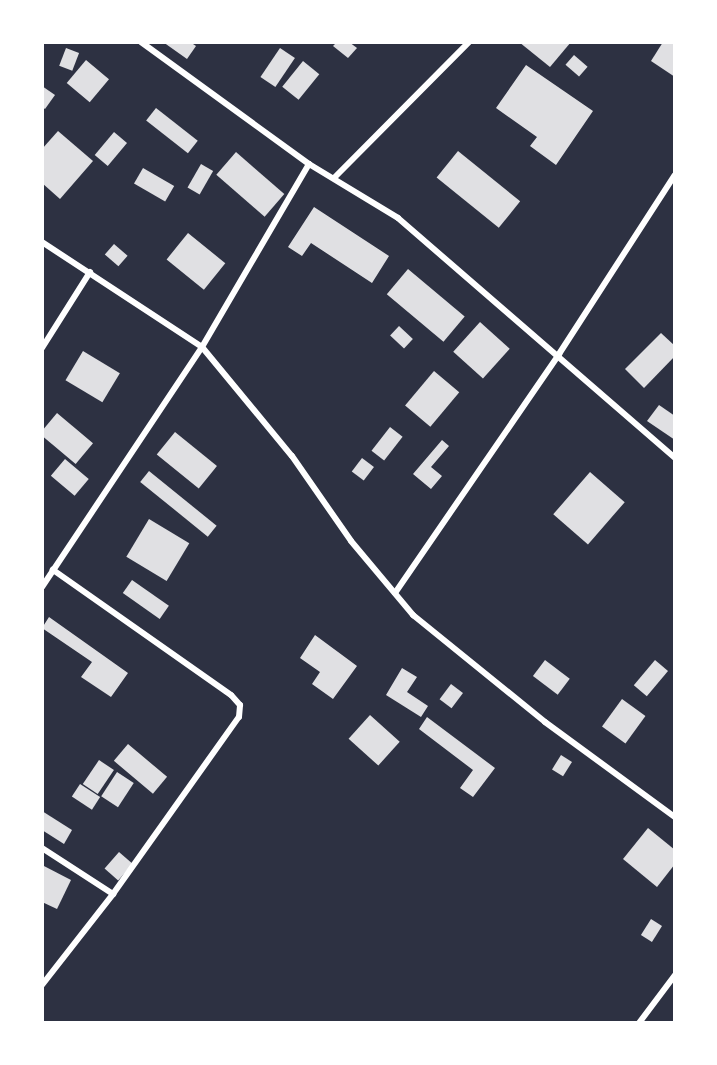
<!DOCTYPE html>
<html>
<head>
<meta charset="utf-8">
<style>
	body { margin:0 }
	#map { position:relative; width:717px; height:1065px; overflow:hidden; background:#2d3142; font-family:Arial,sans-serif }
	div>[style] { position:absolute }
	.building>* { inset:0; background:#e0e0e3; transform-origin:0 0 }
	.minor>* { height:6px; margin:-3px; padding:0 3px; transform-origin:3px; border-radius:3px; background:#fff }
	span { translate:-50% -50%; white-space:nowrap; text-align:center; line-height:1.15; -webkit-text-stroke:4.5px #fff; paint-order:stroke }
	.frame { position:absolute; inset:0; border:44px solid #fff; pointer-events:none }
</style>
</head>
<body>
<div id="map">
	<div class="building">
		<div style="clip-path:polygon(163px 42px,190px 42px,196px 46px,187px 59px)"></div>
		<div style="clip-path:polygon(337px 42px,349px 42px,357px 48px,348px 58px,333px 46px)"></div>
		<div style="clip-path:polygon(519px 42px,571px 42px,550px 67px)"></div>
		<div style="clip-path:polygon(663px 42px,675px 42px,675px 77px,651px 61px)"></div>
		<div style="left:66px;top:48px;width:14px;height:19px;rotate:21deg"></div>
		<div style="left:280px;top:48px;width:18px;height:35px;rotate:34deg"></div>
		<div style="left:574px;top:55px;width:18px;height:13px;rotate:41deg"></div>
		<div style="left:86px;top:60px;width:30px;height:30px;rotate:40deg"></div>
		<div style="left:303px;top:61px;width:21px;height:33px;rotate:39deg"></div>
		<div style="clip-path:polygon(526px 65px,593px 111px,556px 165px,530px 146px,537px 137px,496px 108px)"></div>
		<div style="clip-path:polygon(42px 86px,55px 95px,45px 109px,42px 107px)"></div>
		<div style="left:156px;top:108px;width:53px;height:16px;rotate:38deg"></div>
		<div style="clip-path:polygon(58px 131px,93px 161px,60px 199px,42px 183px,42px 149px)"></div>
		<div style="left:114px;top:132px;width:17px;height:30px;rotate:40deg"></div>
		<div style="left:458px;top:151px;width:80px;height:34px;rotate:39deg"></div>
		<div style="left:236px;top:152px;width:64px;height:30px;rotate:41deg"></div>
		<div style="left:201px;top:164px;width:14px;height:27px;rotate:30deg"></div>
		<div style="left:143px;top:168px;width:36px;height:18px;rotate:30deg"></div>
		<div style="clip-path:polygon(314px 207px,389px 256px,372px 283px,311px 243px,302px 256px,288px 247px)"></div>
		<div style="left:188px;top:233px;width:48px;height:34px;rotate:39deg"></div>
		<div style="left:114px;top:244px;width:18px;height:14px;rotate:41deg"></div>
		<div style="left:408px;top:269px;width:74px;height:33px;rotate:40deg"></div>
		<div style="left:480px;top:322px;width:40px;height:40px;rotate:42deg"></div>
		<div style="left:399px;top:326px;width:19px;height:13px;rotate:43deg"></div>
		<div style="clip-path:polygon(661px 333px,675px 346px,675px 356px,644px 388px,625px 369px)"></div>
		<div style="left:83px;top:351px;width:43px;height:34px;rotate:31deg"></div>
		<div style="left:434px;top:371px;width:33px;height:45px;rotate:40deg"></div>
		<div style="clip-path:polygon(659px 405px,675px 416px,675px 440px,647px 421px)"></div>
		<div style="left:57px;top:413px;width:47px;height:27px;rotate:40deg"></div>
		<div style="left:390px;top:427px;width:16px;height:30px;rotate:38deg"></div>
		<div style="left:175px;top:432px;width:54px;height:29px;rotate:39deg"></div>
		<div style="clip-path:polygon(442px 440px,449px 446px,431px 467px,442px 476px,431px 489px,413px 474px)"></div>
		<div style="left:362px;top:458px;width:15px;height:17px;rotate:37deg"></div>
		<div style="left:65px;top:459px;width:31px;height:22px;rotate:40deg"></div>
		<div style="left:149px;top:471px;width:87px;height:14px;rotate:39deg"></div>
		<div style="left:590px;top:472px;width:46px;height:56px;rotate:41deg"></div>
		<div style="left:149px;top:519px;width:47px;height:44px;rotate:31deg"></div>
		<div style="left:132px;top:580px;width:45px;height:16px;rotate:35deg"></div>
		<div style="clip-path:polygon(49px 617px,128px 673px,111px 697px,81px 677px,92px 662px,42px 628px)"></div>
		<div style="clip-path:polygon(315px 635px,357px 666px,333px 699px,312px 684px,320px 672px,300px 658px)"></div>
		<div style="left:545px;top:660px;width:31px;height:20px;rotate:37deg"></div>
		<div style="left:655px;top:660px;width:17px;height:33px;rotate:40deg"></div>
		<div style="clip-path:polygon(402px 668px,417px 677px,407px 692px,428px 706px,421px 717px,386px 695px)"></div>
		<div style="left:451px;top:684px;width:15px;height:19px;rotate:37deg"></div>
		<div style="left:622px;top:699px;width:29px;height:34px;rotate:36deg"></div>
		<div style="left:370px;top:715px;width:40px;height:32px;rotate:42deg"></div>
		<div style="clip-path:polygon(427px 717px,495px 768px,473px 797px,460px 788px,473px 770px,419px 729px)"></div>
		<div style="left:128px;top:744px;width:51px;height:22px;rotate:40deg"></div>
		<div style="left:561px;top:755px;width:13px;height:17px;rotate:32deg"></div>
		<div style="left:99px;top:760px;width:18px;height:29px;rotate:34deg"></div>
		<div style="left:117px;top:772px;width:20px;height:29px;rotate:33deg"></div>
		<div style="left:80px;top:784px;width:24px;height:15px;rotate:33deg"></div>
		<div style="clip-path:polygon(42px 811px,72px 830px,64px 844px,42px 830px)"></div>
		<div style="clip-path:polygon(648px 828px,675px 850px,675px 864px,657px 887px,623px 859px)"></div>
		<div style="left:119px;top:852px;width:18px;height:22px;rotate:41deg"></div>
		<div style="clip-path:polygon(42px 865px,71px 880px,57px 909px,42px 902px)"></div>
		<div style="left:651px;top:919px;width:13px;height:19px;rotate:32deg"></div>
	</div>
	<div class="minor">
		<div style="left:141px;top:42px;width:208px;rotate:36deg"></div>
		<div style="left:309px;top:164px;width:104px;rotate:31.2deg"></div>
		<div style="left:398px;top:218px;width:367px;rotate:40.9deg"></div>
		<div style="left:335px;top:177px;width:190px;rotate:-45.2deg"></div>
		<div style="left:42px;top:242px;width:191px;rotate:33.3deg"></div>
		<div style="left:202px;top:347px;width:141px;rotate:50.5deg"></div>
		<div style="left:292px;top:456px;width:103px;rotate:55.2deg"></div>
		<div style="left:351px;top:541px;width:97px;rotate:50deg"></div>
		<div style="left:413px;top:615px;width:170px;rotate:39deg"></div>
		<div style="left:545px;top:722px;width:161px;rotate:36.2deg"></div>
		<div style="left:42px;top:348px;width:90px;rotate:-57.7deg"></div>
		<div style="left:42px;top:587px;width:288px;rotate:-56.3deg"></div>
		<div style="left:202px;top:347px;width:212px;rotate:-59.7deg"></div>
		<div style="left:395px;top:593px;width:290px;rotate:-55.5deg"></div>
		<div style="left:559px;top:354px;width:213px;rotate:-57.1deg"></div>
		<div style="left:42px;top:848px;width:85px;rotate:32.9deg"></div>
		<div style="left:42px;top:985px;width:115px;rotate:-52deg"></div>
		<div style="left:113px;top:894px;width:217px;rotate:-54.6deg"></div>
		<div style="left:239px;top:717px;width:12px;rotate:-85deg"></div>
		<div style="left:240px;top:705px;width:13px;rotate:-132deg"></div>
		<div style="left:231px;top:695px;width:218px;rotate:-144.9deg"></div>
		<div style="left:639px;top:1023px;width:60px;rotate:-53.1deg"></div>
	</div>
	<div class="frame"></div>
</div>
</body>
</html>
